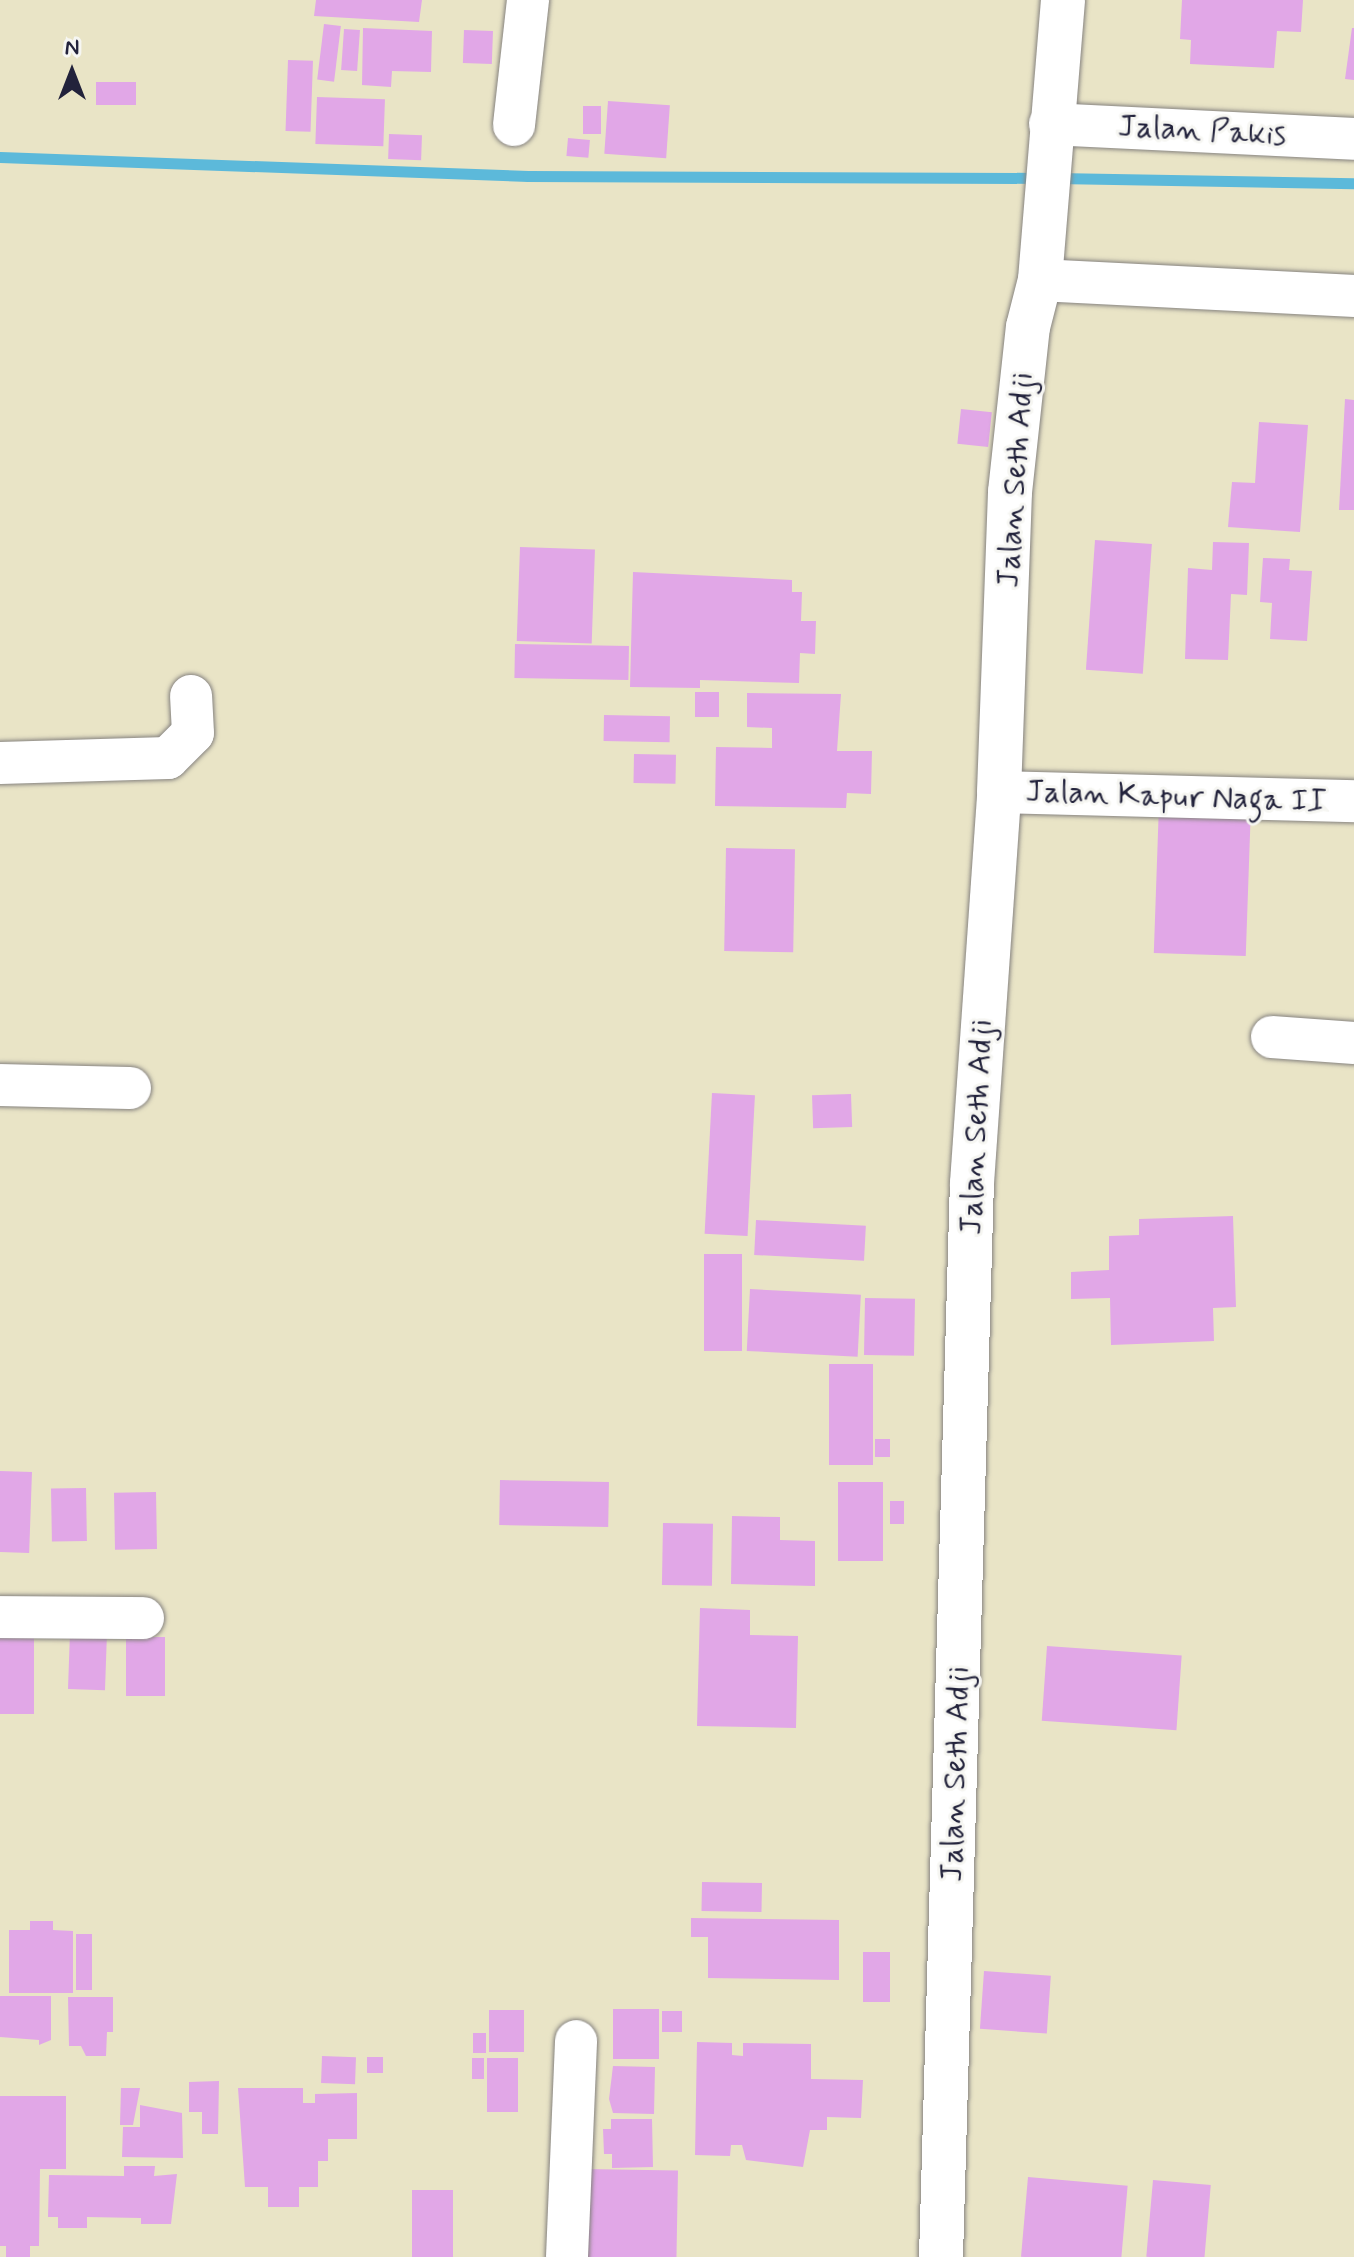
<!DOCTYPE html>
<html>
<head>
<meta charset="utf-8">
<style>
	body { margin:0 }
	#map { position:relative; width:1354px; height:2257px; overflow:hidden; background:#e9e4c6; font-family:Mynerve,sans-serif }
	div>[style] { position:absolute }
	.stream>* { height:11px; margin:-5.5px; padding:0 5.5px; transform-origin:5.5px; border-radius:5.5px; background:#5cb9da }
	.building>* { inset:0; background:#e1a7e7; transform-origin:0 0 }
	.roads { filter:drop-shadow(0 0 2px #868380) drop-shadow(0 0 2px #868380) }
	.minor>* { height:42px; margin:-21px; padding:0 21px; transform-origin:21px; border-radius:21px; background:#fff }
	.tertiary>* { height:44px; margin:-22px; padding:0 22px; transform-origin:22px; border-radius:22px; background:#fff }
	span { translate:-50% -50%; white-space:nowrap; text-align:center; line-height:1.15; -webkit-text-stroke:6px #f6f6f2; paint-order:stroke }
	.street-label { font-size:32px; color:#22223b }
	.north { position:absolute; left:32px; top:32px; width:80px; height:80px; -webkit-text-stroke:6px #f6f6f2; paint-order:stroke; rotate:0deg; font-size:22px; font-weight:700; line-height:32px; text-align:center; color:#22223b }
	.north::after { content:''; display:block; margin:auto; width:28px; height:36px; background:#22223b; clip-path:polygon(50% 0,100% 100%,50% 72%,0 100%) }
</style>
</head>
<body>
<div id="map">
	<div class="stream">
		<div style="left:0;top:157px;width:528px;rotate:2.06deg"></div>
		<div style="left:528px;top:176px;width:511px;rotate:0.22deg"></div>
		<div style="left:1056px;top:178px;width:298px;rotate:1deg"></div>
	</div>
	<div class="building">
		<div style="clip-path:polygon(316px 0,422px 0,419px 22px,314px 16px)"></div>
		<div style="clip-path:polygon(1182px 0,1303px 0,1301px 32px,1277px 31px,1274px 68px,1190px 64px,1191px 40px,1180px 39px)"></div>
		<div style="left:324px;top:24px;width:17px;height:56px;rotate:7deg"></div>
		<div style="clip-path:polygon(363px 28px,432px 31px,431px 72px,392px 71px,391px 87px,362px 85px)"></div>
		<div style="clip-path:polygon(1352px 28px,1354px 28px,1354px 80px,1345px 79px)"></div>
		<div style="left:344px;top:29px;width:16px;height:41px;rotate:4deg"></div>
		<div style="left:464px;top:30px;width:29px;height:33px;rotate:2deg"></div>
		<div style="left:288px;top:60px;width:25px;height:71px;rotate:2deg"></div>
		<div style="left:136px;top:82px;width:23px;height:40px;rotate:90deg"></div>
		<div style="left:317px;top:97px;width:68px;height:47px;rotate:2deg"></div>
		<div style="left:608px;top:101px;width:62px;height:53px;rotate:4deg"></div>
		<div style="left:583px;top:106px;width:18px;height:28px"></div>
		<div style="left:389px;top:134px;width:33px;height:25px;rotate:2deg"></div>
		<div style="left:568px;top:138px;width:22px;height:18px;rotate:5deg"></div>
		<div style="clip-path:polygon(1345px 399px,1354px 400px,1354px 510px,1339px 510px)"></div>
		<div style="left:961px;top:409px;width:31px;height:35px;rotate:6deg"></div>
		<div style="clip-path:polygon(1259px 422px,1308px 425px,1300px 532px,1228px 527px,1232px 482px,1255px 483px)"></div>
		<div style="left:1095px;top:540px;width:57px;height:130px;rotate:4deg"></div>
		<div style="clip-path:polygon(1213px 542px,1249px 543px,1247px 595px,1231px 594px,1228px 660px,1185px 659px,1188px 568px,1212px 570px)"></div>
		<div style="left:520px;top:547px;width:75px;height:94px;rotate:2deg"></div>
		<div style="clip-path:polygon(1263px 558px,1290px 559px,1289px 570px,1312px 571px,1307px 641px,1270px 639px,1272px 603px,1260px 602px)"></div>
		<div style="clip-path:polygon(633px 572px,792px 580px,792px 592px,802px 592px,801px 621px,816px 621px,815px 654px,800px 653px,799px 683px,700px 680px,700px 688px,630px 687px)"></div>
		<div style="left:515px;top:644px;width:114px;height:34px;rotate:1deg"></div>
		<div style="left:695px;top:692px;width:24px;height:25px"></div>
		<div style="clip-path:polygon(747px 693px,841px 694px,837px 751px,872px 751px,871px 794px,847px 793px,846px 808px,715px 806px,716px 747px,772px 748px,772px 728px,747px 727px)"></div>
		<div style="left:604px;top:715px;width:66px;height:26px;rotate:1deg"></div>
		<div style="left:634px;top:754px;width:42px;height:29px;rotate:1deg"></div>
		<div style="left:1159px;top:804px;width:92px;height:149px;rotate:2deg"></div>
		<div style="left:726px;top:848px;width:69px;height:103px;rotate:1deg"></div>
		<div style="left:712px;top:1093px;width:43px;height:141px;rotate:3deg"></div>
		<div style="left:851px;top:1094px;width:33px;height:39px;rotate:88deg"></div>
		<div style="clip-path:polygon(1233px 1216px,1236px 1307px,1213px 1308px,1214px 1341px,1111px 1345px,1110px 1298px,1071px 1299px,1071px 1272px,1109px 1270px,1109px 1236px,1139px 1235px,1139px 1219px)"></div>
		<div style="left:756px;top:1220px;width:110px;height:35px;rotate:3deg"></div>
		<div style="left:704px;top:1254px;width:38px;height:97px"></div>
		<div style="left:750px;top:1289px;width:111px;height:62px;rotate:3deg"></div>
		<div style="left:865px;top:1298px;width:50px;height:57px;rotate:1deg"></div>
		<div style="left:829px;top:1364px;width:44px;height:101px"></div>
		<div style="left:875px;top:1439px;width:15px;height:18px"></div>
		<div style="left:0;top:1471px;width:32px;height:81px;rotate:2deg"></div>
		<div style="left:500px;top:1480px;width:109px;height:45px;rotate:1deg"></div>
		<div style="left:838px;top:1482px;width:45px;height:79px"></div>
		<div style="left:86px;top:1488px;width:53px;height:35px;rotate:89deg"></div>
		<div style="left:156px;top:1492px;width:57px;height:42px;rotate:89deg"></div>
		<div style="left:890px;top:1501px;width:14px;height:23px"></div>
		<div style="clip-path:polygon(732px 1516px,780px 1517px,780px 1540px,815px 1541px,815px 1586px,731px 1584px)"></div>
		<div style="left:663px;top:1523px;width:50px;height:62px;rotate:1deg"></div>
		<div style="clip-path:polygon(700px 1608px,750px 1610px,750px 1635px,798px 1636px,796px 1728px,697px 1726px)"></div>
		<div style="left:0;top:1630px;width:34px;height:84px"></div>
		<div style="left:70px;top:1632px;width:37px;height:57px;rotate:2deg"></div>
		<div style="left:126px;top:1637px;width:39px;height:59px"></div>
		<div style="left:1047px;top:1646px;width:135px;height:75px;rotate:4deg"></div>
		<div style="left:702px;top:1882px;width:60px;height:29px;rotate:1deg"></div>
		<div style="clip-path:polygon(691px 1918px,839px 1920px,839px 1980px,708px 1978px,708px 1937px,691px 1937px)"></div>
		<div style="clip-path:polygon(30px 1921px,53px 1921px,53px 1930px,73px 1931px,73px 1993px,9px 1993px,9px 1930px,30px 1930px)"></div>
		<div style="left:76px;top:1934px;width:16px;height:56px"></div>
		<div style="left:863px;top:1952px;width:27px;height:50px"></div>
		<div style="left:984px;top:1971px;width:67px;height:58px;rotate:4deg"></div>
		<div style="clip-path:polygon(0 1996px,51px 1996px,51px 2040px,39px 2045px,39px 2040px,0 2037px)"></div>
		<div style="clip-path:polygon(68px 1997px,113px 1997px,113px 2032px,107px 2032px,106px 2056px,86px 2056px,81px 2046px,69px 2046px)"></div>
		<div style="left:613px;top:2009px;width:46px;height:50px"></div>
		<div style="left:489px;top:2010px;width:35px;height:42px"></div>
		<div style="left:662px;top:2011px;width:20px;height:21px"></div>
		<div style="left:486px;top:2033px;width:20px;height:13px;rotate:90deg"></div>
		<div style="clip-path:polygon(697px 2042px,732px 2043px,732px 2055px,743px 2056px,743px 2043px,811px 2044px,811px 2079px,863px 2080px,861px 2118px,827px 2117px,827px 2130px,810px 2130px,803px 2167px,746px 2160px,742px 2145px,731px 2145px,730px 2156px,695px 2155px)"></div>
		<div style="left:322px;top:2056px;width:34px;height:27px;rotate:2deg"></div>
		<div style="left:383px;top:2057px;width:16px;height:16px;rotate:90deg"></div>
		<div style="left:472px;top:2058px;width:12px;height:21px"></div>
		<div style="left:487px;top:2058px;width:31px;height:54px"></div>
		<div style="clip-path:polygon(613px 2066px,655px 2067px,654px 2114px,613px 2113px,609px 2099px)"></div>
		<div style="clip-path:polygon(219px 2081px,218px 2134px,202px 2134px,202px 2112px,189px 2112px,189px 2082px)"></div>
		<div style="clip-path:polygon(121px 2088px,140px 2088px,133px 2125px,120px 2125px)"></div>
		<div style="clip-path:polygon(238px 2088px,303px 2088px,303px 2103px,315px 2103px,315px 2094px,357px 2093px,357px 2139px,328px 2139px,328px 2161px,318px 2161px,318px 2187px,299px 2187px,299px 2207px,268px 2207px,268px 2187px,245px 2187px)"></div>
		<div style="clip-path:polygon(0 2096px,66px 2096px,66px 2169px,40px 2169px,39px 2246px,30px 2246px,30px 2257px,6px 2257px,6px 2246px,0 2246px)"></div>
		<div style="clip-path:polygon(140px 2105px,182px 2113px,183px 2158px,122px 2157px,123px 2127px,140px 2127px)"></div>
		<div style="clip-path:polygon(611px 2119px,652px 2119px,653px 2167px,612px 2168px,612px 2154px,604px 2154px,603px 2129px,611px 2129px)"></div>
		<div style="clip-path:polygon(124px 2166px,155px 2166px,154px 2176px,177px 2174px,171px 2224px,141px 2224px,141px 2218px,87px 2217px,87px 2228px,58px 2228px,58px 2217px,48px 2217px,49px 2175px,124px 2176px)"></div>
		<div style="left:585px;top:2169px;width:93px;height:88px;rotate:1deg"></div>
		<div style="left:1028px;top:2177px;width:100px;height:80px;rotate:5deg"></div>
		<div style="left:1153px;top:2180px;width:58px;height:77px;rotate:5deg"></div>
		<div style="left:412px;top:2190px;width:41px;height:67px"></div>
	</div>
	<div class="roads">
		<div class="minor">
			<div style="left:1050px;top:124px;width:304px;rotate:2.8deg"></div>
			<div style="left:514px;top:125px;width:126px;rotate:-83.6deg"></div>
			<div style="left:1040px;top:280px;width:314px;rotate:2.9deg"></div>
			<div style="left:0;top:763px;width:168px;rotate:-1.7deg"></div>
			<div style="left:168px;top:758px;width:35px;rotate:-45deg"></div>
			<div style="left:193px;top:733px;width:37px;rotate:-93deg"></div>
			<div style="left:999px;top:792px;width:355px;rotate:1.5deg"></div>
			<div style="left:1272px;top:1037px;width:82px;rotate:4.2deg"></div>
			<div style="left:0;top:1085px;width:130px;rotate:1.3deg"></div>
			<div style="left:0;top:1617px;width:143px;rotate:0.4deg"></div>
			<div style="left:567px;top:2257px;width:216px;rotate:-87.6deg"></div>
		</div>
		<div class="tertiary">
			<div style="left:941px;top:2257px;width:1074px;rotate:-88.35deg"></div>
			<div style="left:972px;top:1183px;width:392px;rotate:-86deg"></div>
			<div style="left:999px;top:792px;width:300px;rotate:-87.9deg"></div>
			<div style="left:1010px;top:492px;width:166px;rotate:-83.8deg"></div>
			<div style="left:1028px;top:327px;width:49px;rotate:-75.7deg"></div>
			<div style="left:1040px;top:280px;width:281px;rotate:-85.3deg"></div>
		</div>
	</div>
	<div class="street-label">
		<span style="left:1202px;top:131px;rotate:3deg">Jalan Pakis</span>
		<span style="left:1016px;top:480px;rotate:-86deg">Jalan Seth Adji</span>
		<span style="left:1176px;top:797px;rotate:2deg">Jalan Kapur Naga II</span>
		<span style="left:977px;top:1127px;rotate:-87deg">Jalan Seth Adji</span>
		<span style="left:956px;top:1774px;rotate:-88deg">Jalan Seth Adji</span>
	</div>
	<div class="north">N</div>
</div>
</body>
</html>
